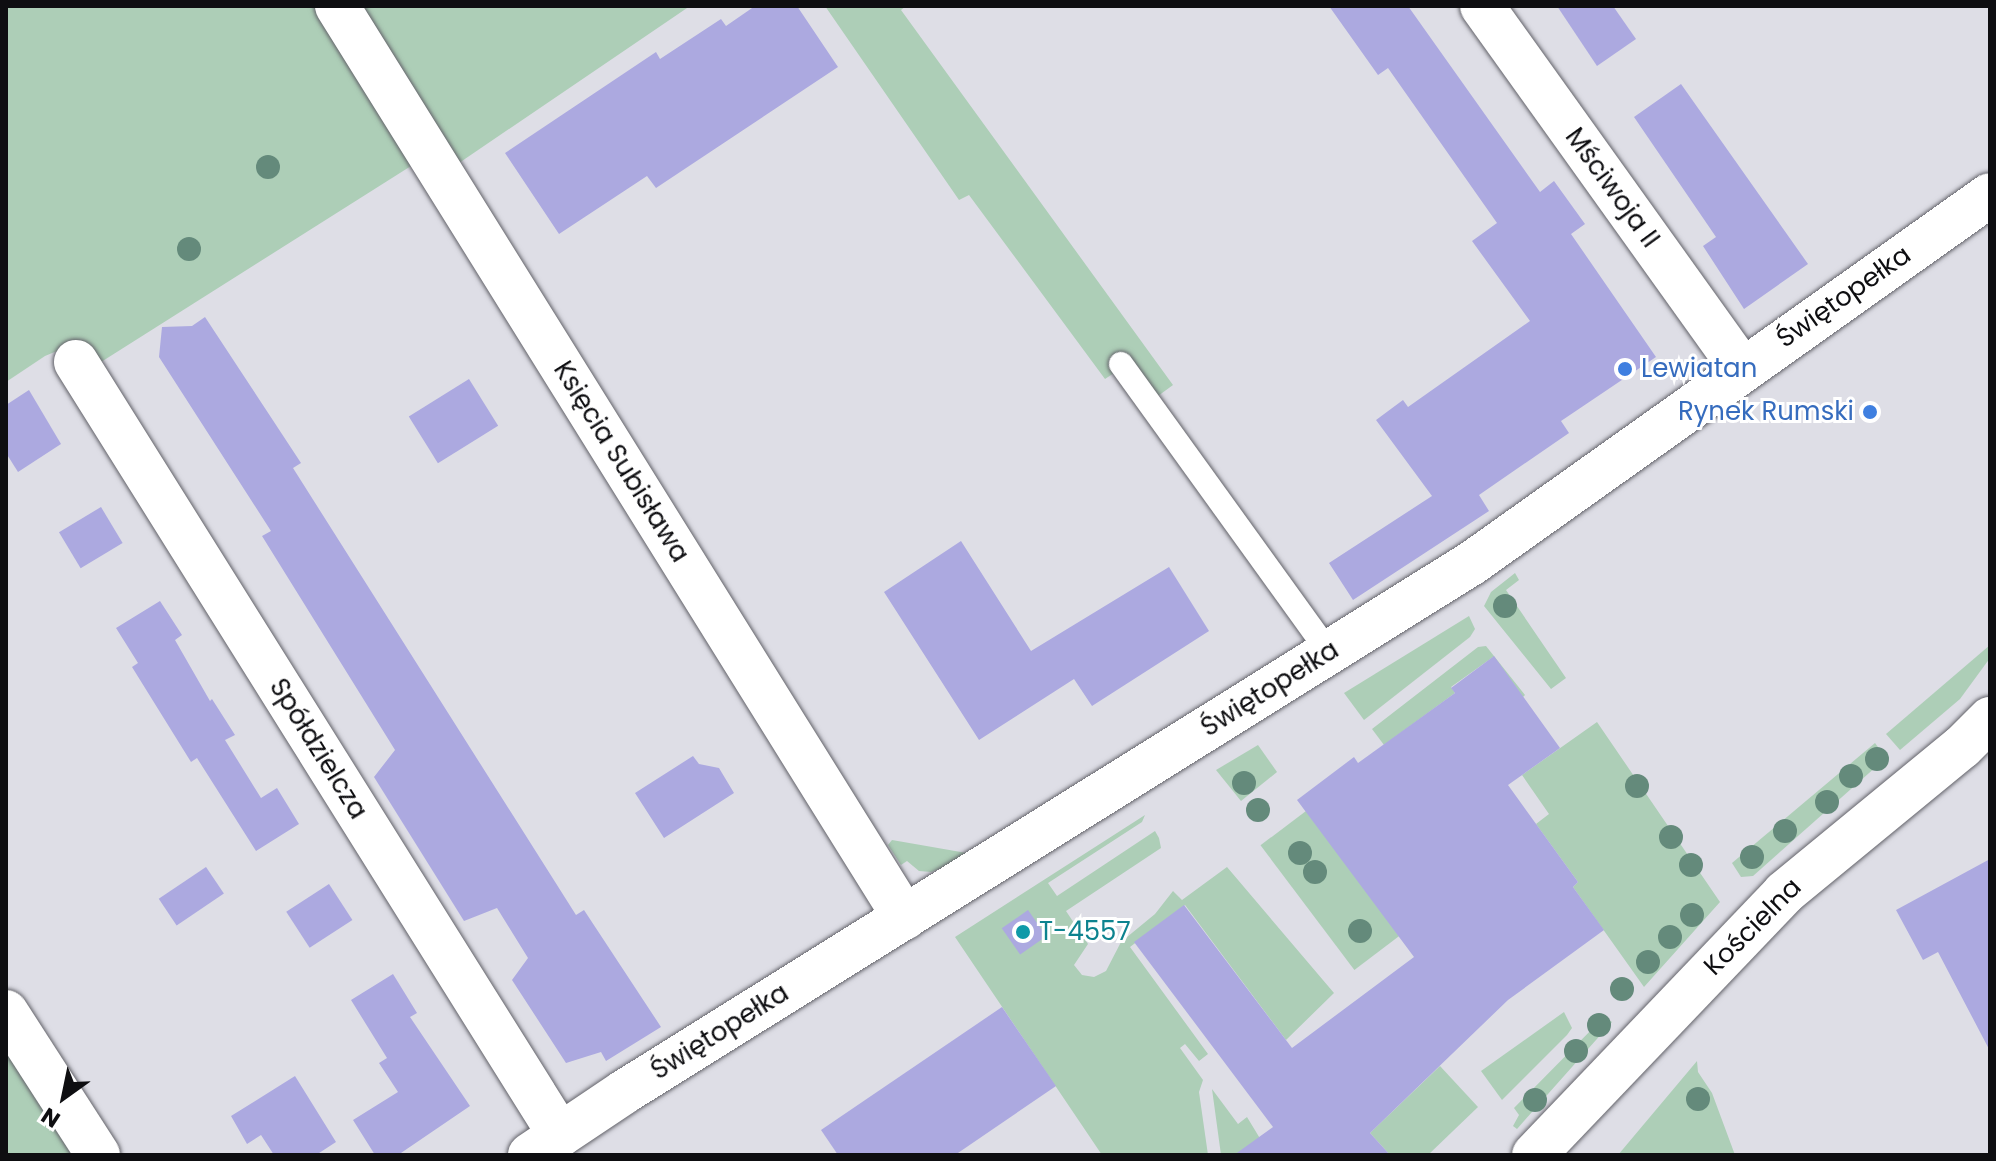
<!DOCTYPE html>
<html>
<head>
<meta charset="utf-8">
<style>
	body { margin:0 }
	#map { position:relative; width:1996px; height:1161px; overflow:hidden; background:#dedee6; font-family:Poppins,sans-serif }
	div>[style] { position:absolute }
	.green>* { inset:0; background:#adceb7; transform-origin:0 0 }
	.building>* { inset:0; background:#aca9e0; transform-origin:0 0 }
	.roads { filter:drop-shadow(0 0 2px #626269) drop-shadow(0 0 2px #626269) }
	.lane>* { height:24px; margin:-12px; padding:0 12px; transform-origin:12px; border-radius:12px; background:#fff }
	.street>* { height:44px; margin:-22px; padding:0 22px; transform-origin:22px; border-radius:22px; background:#fff }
	.trees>* { width:24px; height:24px; margin:-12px; border-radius:50%; background:#648a7b }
	.dots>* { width:22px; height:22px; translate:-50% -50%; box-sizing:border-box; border:4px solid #fff; border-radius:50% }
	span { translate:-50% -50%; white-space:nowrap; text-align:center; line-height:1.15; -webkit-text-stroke:6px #fff; paint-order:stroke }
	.street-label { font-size:26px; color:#0e0e11 }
	.shop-label { font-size:26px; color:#366cbe }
	.left { translate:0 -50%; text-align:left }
	.right { translate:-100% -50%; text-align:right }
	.culture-label { font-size:26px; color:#0d838f }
	.frame { position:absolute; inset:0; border:8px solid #0e0e11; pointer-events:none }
	.north { position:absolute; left:24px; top:1057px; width:80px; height:80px; -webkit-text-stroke:6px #fff; paint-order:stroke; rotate:213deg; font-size:22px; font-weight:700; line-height:32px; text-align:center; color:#0e0e11 }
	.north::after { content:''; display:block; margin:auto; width:28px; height:36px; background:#0e0e11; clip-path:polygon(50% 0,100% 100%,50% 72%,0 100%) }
</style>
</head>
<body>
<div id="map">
	<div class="green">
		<div style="clip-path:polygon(6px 6px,320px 6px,411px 166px,90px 369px,76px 343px,45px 356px,6px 382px)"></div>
		<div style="clip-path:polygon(361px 6px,690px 6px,459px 163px)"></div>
		<div style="clip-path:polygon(825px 6px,906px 6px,901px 10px,1173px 385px,1158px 396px,1114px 373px,1105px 379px,969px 195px,959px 200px)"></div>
		<div style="clip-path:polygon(1515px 573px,1519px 580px,1506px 590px,1566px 678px,1551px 689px,1484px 606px,1491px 592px)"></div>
		<div style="clip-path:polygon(1469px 616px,1475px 629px,1470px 637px,1364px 720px,1344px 693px)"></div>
		<div style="clip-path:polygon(1990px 645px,1990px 658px,1960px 699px,1900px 750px,1886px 734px)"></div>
		<div style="clip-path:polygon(1486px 646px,1525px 695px,1523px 697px,1493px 657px,1451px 687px,1455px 693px,1384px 745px,1372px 729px,1478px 647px)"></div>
		<div style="clip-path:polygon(1597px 722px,1720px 902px,1644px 987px,1573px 887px,1578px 882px,1536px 824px,1549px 814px,1522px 775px)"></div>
		<div style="clip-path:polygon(1875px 743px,1886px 758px,1753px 876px,1741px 877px,1732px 863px)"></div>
		<div style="clip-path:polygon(1258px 745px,1277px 772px,1241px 801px,1216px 770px)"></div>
		<div style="left:1306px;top:811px;width:156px;height:57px;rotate:53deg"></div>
		<div style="clip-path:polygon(1145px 815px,1142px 822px,1048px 883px,1057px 896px,1155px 831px,1159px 838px,1161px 848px,1066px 911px,1088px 944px,1074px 965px,1082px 975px,1094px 977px,1106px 971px,1121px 942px,1155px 914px,1173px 891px,1182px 900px,1227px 867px,1334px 993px,1286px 1040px,1185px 905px,1130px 947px,1208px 1054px,1199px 1061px,1185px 1044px,1180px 1048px,1203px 1080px,1199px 1092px,1208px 1155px,1102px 1155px,955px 937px)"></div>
		<div style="clip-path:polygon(892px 840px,978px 855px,931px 872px,919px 871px,907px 861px,901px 865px,888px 845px)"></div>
		<div style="clip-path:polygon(1564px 1012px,1572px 1028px,1567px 1035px,1502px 1100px,1481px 1071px)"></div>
		<div style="clip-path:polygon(1604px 1017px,1612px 1022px,1517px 1129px,1513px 1126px,1519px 1115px,1514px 1108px)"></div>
		<div style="clip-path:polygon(6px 1052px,72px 1155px,6px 1155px)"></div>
		<div style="clip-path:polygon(1697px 1061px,1698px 1072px,1712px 1093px,1735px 1155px,1618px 1155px)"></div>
		<div style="clip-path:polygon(1440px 1066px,1478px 1107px,1428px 1155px,1390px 1155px,1370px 1133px)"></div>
		<div style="clip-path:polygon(1212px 1089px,1238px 1124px,1247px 1117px,1270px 1155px,1221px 1155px)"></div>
	</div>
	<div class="building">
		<div style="clip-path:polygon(755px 6px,797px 6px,838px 67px,656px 188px,647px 176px,559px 234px,505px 153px,656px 52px,660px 59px,721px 19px,726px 26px)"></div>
		<div style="clip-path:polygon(1329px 6px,1408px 6px,1540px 192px,1554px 181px,1585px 224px,1571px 234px,1656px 357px,1561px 421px,1569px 433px,1479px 495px,1489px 511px,1353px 600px,1329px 563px,1432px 496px,1376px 420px,1403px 400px,1408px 407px,1530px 321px,1472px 241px,1497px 223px,1388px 68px,1378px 75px)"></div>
		<div style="clip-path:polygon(1557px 6px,1613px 6px,1636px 39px,1597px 66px)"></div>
		<div style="clip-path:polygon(1681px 84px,1808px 264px,1744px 309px,1703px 246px,1716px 237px,1634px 117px)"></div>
		<div style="clip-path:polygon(205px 317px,301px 463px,293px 468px,576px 915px,584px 910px,661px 1027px,606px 1061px,601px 1052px,566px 1063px,512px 980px,528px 958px,497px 908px,464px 921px,374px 777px,395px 750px,262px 536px,271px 531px,159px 357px,162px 327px,192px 326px)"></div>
		<div style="left:469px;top:379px;width:55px;height:71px;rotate:58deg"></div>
		<div style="clip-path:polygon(29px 390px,61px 444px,18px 472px,6px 453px,6px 405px)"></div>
		<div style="left:101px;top:507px;width:42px;height:49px;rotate:59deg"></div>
		<div style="clip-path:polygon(961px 541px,1031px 651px,1169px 567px,1209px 631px,1092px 706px,1074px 679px,979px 740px,884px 592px)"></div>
		<div style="clip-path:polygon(160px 601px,182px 635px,175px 640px,210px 701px,212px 699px,235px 735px,225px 740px,261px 798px,277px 788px,299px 824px,256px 851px,197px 758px,191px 762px,132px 667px,138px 663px,116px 628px)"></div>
		<div style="clip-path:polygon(1494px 656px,1560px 748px,1508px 785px,1578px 882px,1573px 887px,1604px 930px,1508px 1000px,1370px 1133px,1390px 1155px,1234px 1155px,1273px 1127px,1134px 942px,1184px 905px,1292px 1048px,1414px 957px,1297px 800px,1354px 757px,1358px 763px,1455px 693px,1451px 688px)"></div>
		<div style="clip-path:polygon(693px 756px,699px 764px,719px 768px,734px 793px,664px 838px,635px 793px)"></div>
		<div style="clip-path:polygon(1990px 859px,1990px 1051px,1938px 952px,1923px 960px,1896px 910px)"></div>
		<div style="left:206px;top:867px;width:32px;height:57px;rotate:56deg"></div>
		<div style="left:329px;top:884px;width:43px;height:51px;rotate:57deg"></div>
		<div style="left:1028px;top:910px;width:32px;height:32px;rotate:55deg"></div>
		<div style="clip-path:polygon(393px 974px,417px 1013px,410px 1017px,470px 1106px,398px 1155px,375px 1155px,353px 1120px,398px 1092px,379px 1063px,387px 1058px,351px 1000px)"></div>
		<div style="clip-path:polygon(1002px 1007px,1056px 1086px,955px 1155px,838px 1155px,821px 1130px)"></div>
		<div style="clip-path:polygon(295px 1076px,336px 1142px,316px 1155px,274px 1155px,261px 1135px,247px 1144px,231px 1116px)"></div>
	</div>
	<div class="roads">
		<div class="lane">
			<div style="left:1121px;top:364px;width:355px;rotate:54.2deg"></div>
		</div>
		<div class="street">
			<div style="left:337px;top:6px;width:1074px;rotate:58.09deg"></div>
			<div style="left:1482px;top:6px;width:447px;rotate:54.4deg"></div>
			<div style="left:76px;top:362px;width:912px;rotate:57.95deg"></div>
			<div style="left:6px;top:1012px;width:170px;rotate:57.2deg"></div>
			<div style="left:530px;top:1155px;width:113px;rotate:-33.8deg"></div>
			<div style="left:624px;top:1092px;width:999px;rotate:-31.96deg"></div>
			<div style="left:1472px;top:563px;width:635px;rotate:-35.39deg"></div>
			<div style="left:1534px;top:1155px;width:362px;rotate:-46.3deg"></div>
			<div style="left:1784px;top:893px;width:230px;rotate:-39.4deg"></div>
			<div style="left:1962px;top:747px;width:40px;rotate:-45deg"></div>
		</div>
	</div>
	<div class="trees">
		<div style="left:268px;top:167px"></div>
		<div style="left:189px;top:249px"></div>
		<div style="left:1505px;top:606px"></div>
		<div style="left:1877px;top:759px"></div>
		<div style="left:1851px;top:776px"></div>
		<div style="left:1244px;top:783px"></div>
		<div style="left:1637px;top:786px"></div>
		<div style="left:1827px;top:802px"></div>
		<div style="left:1258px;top:810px"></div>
		<div style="left:1785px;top:831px"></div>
		<div style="left:1671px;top:837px"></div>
		<div style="left:1300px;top:853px"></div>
		<div style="left:1752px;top:857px"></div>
		<div style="left:1691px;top:865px"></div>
		<div style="left:1315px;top:872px"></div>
		<div style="left:1692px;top:915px"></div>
		<div style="left:1360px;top:931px"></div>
		<div style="left:1670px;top:937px"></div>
		<div style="left:1648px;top:962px"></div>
		<div style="left:1622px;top:989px"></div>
		<div style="left:1599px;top:1025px"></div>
		<div style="left:1576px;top:1051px"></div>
		<div style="left:1698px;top:1099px"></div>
		<div style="left:1535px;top:1100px"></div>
	</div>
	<div class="dots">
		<div style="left:1625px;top:369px;background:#3f7fe0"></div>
		<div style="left:1870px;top:412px;background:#3f7fe0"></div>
		<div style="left:1023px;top:932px;background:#0f9aa8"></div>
	</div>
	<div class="street-label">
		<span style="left:1612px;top:188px;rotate:54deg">Mściwoja II</span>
		<span style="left:1844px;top:297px;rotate:-35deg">Świętopełka</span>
		<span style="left:621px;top:462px;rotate:58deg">Księcia Subisława</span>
		<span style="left:1270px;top:689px;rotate:-32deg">Świętopełka</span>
		<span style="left:318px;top:749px;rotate:58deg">Spółdzielcza</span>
		<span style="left:1753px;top:927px;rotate:-45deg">Kościelna</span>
		<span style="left:720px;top:1032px;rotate:-32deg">Świętopełka</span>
	</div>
	<div class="shop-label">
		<span class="left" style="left:1641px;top:369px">Lewiatan</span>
		<span class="right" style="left:1854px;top:412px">Rynek Rumski</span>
	</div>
	<div class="culture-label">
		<span class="left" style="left:1039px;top:932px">T-4557</span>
	</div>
	<div class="frame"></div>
	<div class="north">N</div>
</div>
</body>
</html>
